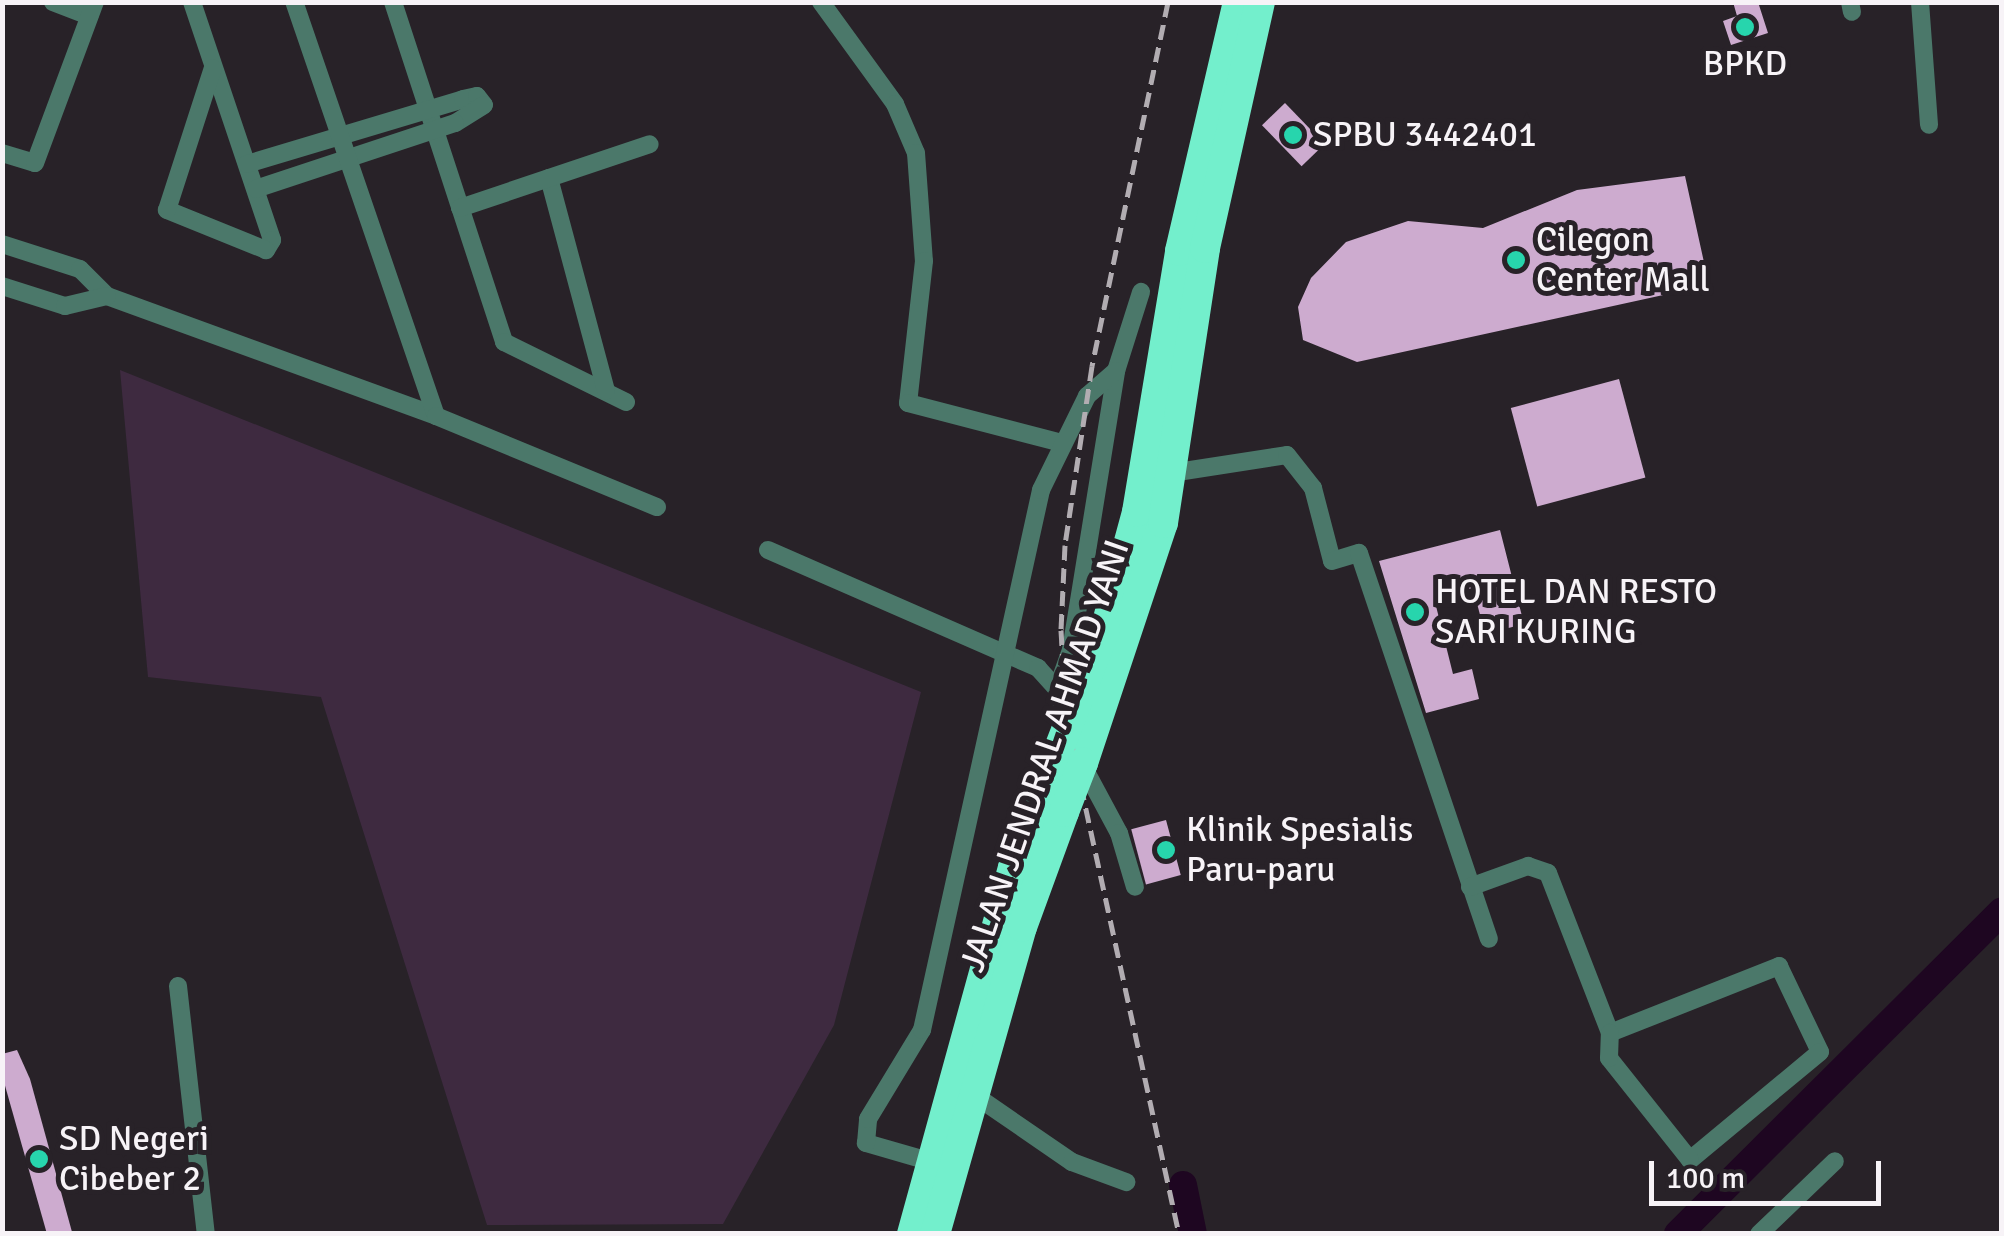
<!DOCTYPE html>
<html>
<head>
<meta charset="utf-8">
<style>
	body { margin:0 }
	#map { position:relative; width:2004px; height:1236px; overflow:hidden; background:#282228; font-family:Signika,sans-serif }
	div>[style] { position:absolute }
	.green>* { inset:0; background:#3e2a40 }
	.river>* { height:28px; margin:-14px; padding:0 14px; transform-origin:14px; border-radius:14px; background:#1e0621 }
	.building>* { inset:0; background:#cdabcf; transform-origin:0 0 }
	.street>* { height:18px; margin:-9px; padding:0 9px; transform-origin:9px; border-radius:9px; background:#4b786a }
	.highway>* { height:30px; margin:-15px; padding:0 15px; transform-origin:15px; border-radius:15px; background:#73efcc }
	.rail>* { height:5px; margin-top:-2.5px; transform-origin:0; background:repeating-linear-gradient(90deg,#b2adb2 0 15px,transparent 0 23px) }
	.highway-bridge>* { height:30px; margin:-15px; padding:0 15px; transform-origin:15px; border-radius:15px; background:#73efcc }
	.dots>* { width:28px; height:28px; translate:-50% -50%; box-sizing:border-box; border:5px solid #282228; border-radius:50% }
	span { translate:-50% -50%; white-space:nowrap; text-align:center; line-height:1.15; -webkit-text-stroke:10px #282228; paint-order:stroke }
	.poi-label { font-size:35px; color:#f7f3f7 }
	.left { translate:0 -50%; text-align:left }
	.street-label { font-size:35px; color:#f7f3f7 }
	.frame { position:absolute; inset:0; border:5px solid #f7f3f7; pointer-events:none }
	.scale { position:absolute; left:1649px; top:1161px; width:232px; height:45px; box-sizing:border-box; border:5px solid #f7f3f7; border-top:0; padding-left:12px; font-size:30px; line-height:35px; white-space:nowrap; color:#f7f3f7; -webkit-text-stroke:8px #282228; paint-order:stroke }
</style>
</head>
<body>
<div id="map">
	<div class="green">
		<div style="clip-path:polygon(120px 370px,921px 692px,834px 1025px,723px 1224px,487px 1225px,321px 697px,148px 677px)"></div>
	</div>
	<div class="river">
		<div style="left:1183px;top:1185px;width:50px;rotate:78.5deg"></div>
		<div style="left:1678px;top:1234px;width:457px;rotate:-44.9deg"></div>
	</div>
	<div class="building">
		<div style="clip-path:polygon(1733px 2px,1758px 2px,1768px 33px,1731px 45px,1723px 21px,1737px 16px)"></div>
		<div style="left:1285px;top:103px;width:57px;height:32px;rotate:46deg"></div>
		<div style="clip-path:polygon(1685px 176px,1709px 285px,1357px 362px,1303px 340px,1298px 307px,1311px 278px,1346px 242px,1408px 221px,1483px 228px,1577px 190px)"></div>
		<div style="left:1619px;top:379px;width:102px;height:112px;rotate:75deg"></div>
		<div style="clip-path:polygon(1500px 530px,1524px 624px,1485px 634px,1473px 588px,1434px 598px,1453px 674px,1472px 669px,1479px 699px,1426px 713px,1379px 561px)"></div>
		<div style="left:1166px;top:820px;width:57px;height:36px;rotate:75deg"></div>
		<div style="clip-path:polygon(17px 1050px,30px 1079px,72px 1232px,47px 1234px,2px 1075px,2px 1054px)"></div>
	</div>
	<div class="street">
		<div style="left:53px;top:2px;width:39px;rotate:21deg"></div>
		<div style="left:192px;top:2px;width:251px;rotate:71.4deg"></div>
		<div style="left:272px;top:240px;width:12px;rotate:121deg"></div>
		<div style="left:266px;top:250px;width:107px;rotate:-158deg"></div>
		<div style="left:167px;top:210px;width:149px;rotate:-72.1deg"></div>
		<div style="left:393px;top:2px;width:358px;rotate:71.9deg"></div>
		<div style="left:504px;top:342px;width:136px;rotate:26.2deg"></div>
		<div style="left:821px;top:2px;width:126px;rotate:54deg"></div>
		<div style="left:895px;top:104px;width:53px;rotate:66.8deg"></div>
		<div style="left:916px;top:153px;width:108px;rotate:85.8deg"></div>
		<div style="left:924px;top:261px;width:143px;rotate:96.4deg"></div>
		<div style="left:908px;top:403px;width:155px;rotate:14.6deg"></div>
		<div style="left:1850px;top:2px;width:10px;rotate:79deg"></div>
		<div style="left:1920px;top:2px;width:123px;rotate:85.8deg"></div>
		<div style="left:2px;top:153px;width:34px;rotate:17deg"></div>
		<div style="left:35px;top:163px;width:172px;rotate:-69.6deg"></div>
		<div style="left:247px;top:164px;width:226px;rotate:-16.7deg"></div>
		<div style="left:463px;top:99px;width:14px;rotate:-12deg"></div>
		<div style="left:477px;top:96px;width:11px;rotate:52deg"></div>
		<div style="left:484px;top:105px;width:34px;rotate:148deg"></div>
		<div style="left:455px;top:123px;width:210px;rotate:161.7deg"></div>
		<div style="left:549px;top:178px;width:220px;rotate:75deg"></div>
		<div style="left:460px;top:208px;width:200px;rotate:-18.6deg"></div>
		<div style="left:2px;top:244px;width:82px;rotate:17.8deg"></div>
		<div style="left:80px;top:269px;width:38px;rotate:45deg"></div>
		<div style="left:107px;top:296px;width:350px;rotate:20deg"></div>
		<div style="left:436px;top:416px;width:438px;rotate:-108.9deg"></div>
		<div style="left:2px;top:286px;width:66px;rotate:17.6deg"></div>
		<div style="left:65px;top:306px;width:43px;rotate:-13.4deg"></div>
		<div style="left:436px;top:416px;width:239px;rotate:22.4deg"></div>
		<div style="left:1171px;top:473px;width:117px;rotate:-8.8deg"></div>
		<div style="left:1287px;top:455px;width:42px;rotate:51.8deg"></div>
		<div style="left:1313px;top:488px;width:75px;rotate:75.4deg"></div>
		<div style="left:1332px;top:561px;width:28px;rotate:-17deg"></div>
		<div style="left:1359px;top:553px;width:407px;rotate:71.4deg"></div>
		<div style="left:768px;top:550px;width:295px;rotate:23.6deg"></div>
		<div style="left:1038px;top:668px;width:28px;rotate:48deg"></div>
		<div style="left:1057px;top:689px;width:36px;rotate:72deg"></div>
		<div style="left:1057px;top:689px;width:41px;rotate:-70.3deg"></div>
		<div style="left:1071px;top:650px;width:283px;rotate:-80.8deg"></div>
		<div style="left:1116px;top:371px;width:83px;rotate:-72.4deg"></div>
		<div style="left:1083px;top:766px;width:76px;rotate:61.8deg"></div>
		<div style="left:1119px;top:833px;width:56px;rotate:73.5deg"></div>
		<div style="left:1470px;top:887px;width:62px;rotate:-19.9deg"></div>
		<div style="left:1528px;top:866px;width:21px;rotate:19deg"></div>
		<div style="left:1548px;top:873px;width:172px;rotate:68.8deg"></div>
		<div style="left:1610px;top:1033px;width:182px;rotate:-21.6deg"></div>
		<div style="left:1779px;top:966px;width:95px;rotate:64.5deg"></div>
		<div style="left:1820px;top:1052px;width:169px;rotate:140.3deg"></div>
		<div style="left:1690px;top:1160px;width:130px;rotate:-128.5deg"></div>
		<div style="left:1609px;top:1058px;width:25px;rotate:-88deg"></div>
		<div style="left:178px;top:986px;width:250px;rotate:83.6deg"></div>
		<div style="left:973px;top:1094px;width:120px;rotate:34.5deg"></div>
		<div style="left:1072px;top:1162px;width:58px;rotate:20.3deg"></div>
		<div style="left:932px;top:1162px;width:69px;rotate:-163.9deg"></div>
		<div style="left:866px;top:1143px;width:24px;rotate:-85deg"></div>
		<div style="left:868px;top:1119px;width:104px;rotate:-58.8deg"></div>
		<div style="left:922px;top:1030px;width:553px;rotate:-77.57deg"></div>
		<div style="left:1041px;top:490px;width:105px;rotate:-63.9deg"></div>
		<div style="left:1087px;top:396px;width:38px;rotate:-41deg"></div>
		<div style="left:1759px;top:1234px;width:105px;rotate:-43.8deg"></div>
	</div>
	<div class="highway">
		<div style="left:1105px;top:630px;width:122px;rotate:-74.8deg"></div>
		<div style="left:1137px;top:512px;width:265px;rotate:-80.6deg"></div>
		<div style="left:1180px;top:251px;width:256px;rotate:-76.9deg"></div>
		<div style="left:1083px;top:763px;width:253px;rotate:-71.6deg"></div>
		<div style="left:1163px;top:523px;width:278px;rotate:-81.3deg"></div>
		<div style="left:1205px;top:248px;width:252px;rotate:-77.4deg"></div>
		<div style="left:912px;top:1234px;width:380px;rotate:-74.6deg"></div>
		<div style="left:1013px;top:868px;width:111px;rotate:-69deg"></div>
		<div style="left:935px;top:1234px;width:319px;rotate:-74.2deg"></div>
		<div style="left:1022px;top:927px;width:122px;rotate:-69.9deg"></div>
	</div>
	<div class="rail">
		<div style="left:1168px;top:2px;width:372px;rotate:101.8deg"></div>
		<div style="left:1092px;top:366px;width:181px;rotate:98.6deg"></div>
		<div style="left:1065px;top:545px;width:85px;rotate:92.7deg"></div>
		<div style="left:1061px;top:630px;width:88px;rotate:86.7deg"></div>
		<div style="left:1066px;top:718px;width:528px;rotate:77.65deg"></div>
	</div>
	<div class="highway-bridge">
		<div style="left:1053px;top:764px;width:144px;rotate:-68.8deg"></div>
		<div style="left:1064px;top:812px;width:53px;rotate:-68.8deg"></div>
	</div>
	<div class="dots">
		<div style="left:1745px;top:27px;background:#27d5ad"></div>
		<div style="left:1293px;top:135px;background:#27d5ad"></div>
		<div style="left:1516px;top:260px;background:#27d5ad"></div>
		<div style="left:1415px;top:612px;background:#27d5ad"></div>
		<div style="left:1166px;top:850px;background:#27d5ad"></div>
		<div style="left:39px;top:1159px;background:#27d5ad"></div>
	</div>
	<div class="poi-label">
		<span style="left:1745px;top:64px">BPKD</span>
		<span class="left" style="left:1313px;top:135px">SPBU 3442401</span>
		<span class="left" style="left:1536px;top:260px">Cilegon<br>Center Mall</span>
		<span class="left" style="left:1435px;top:612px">HOTEL DAN RESTO<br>SARI KURING</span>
		<span class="left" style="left:1186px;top:850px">Klinik Spesialis<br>Paru-paru</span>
		<span class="left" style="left:59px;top:1159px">SD Negeri<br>Cibeber 2</span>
	</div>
	<div class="street-label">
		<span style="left:1045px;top:756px;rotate:-71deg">JALAN JENDRAL AHMAD YANI</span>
	</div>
	<div class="frame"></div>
	<div class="scale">100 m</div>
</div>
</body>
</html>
